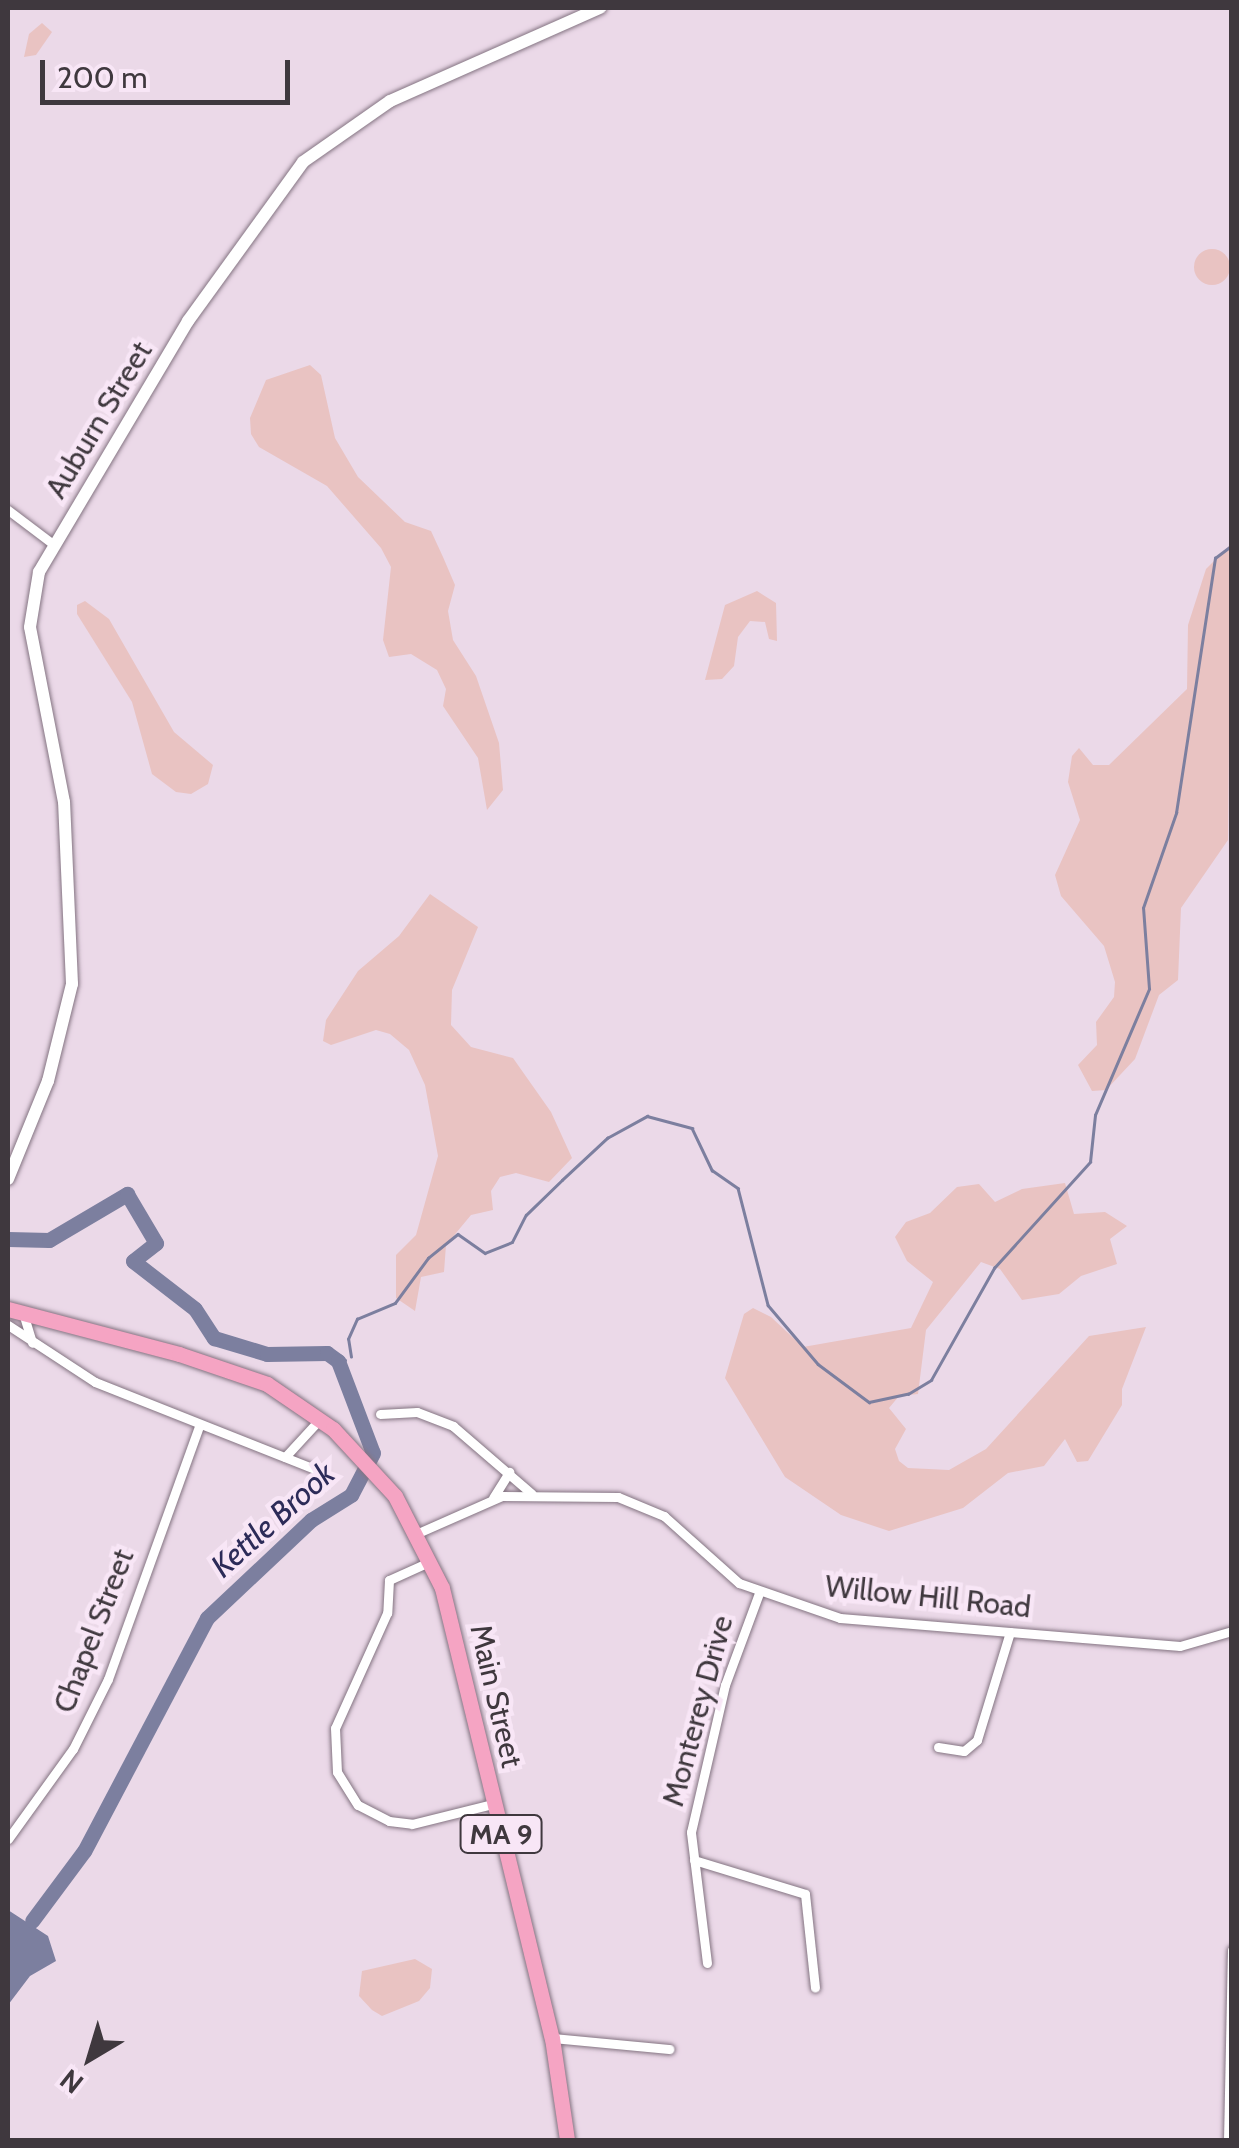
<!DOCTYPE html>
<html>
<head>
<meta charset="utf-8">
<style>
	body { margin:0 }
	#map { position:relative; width:1239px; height:2148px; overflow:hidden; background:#ebd9e8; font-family:Cabin,sans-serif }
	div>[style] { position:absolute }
	.green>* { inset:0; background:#e9c3c2 }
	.round { border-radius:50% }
	.water>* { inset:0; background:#7c7f9f }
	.stream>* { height:2.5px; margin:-1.25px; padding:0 1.25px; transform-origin:1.25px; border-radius:1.25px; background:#7c7f9f }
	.river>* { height:15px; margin:-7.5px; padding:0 7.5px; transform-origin:7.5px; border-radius:7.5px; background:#7c7f9f }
	.roads { filter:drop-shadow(0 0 2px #847482) drop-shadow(0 0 2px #847482) }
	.street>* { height:9px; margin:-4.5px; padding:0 4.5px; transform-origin:4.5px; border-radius:4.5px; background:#fff }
	.secondary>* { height:12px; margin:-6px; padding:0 6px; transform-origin:6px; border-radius:6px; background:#fff }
	.highway>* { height:15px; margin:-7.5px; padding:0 7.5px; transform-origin:7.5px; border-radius:7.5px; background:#f5a4c3 }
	span { translate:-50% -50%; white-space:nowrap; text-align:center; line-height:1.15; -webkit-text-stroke:9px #f8e6f6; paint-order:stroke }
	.shield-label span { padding:2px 8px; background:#f8e6f6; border:2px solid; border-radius:8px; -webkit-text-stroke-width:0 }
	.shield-label { font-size:28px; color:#3f383e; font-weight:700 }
	.street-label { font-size:30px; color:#3f383e }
	.water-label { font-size:32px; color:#2c2b58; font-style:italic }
	.frame { position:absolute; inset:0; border:10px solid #3f383e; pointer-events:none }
	.north { position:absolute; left:40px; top:2008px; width:100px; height:100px; -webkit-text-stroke:8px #f8e6f6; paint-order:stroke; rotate:218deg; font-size:28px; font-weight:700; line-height:40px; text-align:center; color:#3f383e }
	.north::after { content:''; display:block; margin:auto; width:35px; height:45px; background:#3f383e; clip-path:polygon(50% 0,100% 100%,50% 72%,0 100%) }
	.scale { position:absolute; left:40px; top:60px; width:250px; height:45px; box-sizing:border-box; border:5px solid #3f383e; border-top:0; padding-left:12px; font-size:30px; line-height:35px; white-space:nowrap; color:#3f383e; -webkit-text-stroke:8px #f8e6f6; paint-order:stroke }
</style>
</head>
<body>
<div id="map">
	<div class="green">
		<div style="clip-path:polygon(42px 23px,52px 32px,36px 55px,24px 57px,29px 34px)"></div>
		<div class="round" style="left:1194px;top:249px;width:36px;height:36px"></div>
		<div style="clip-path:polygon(310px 365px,321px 375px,335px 438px,358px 477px,405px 522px,431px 531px,443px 557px,455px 585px,448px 611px,453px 640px,476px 676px,499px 743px,503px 790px,487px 810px,478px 758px,443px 706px,446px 689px,437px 670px,411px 654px,389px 657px,383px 640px,391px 567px,381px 548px,327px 486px,259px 447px,251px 434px,250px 418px,266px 380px)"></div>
		<div style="clip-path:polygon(1231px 544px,1228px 840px,1181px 908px,1178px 980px,1159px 995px,1135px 1059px,1106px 1090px,1092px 1091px,1078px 1065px,1097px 1045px,1096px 1022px,1114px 997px,1115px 982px,1104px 946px,1061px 896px,1055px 875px,1080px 820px,1068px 782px,1072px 756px,1079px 748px,1093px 765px,1109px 765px,1187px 689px,1188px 625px,1206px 569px)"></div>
		<div style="clip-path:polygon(757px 591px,776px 603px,777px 641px,769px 639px,765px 622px,750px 621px,738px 637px,734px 666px,722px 679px,705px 680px,725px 605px)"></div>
		<div style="clip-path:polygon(85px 601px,109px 619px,174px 732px,213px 765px,208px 784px,191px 794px,176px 792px,152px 774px,132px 702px,77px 614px,77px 605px)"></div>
		<div style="clip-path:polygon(430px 894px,478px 927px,452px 990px,451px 1025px,471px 1047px,513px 1058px,551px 1112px,572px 1158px,549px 1182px,516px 1173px,500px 1177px,491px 1191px,493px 1210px,471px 1215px,446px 1245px,444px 1272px,421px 1277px,415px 1311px,396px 1298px,396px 1255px,416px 1235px,438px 1156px,425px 1085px,409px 1050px,390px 1034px,376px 1030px,331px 1045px,323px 1041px,326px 1020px,358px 971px,399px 936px)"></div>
		<div style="clip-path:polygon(1065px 1183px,1074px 1214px,1105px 1212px,1127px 1226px,1110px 1239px,1117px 1264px,1081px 1276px,1059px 1294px,1022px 1300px,1000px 1269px,981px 1262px,926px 1330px,918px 1394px,899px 1396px,889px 1408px,906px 1429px,895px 1449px,899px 1461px,908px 1468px,949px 1470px,986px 1449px,1089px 1336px,1146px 1327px,1122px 1389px,1122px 1405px,1088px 1461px,1077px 1462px,1065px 1439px,1044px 1466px,1008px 1473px,963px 1508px,889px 1531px,841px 1515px,785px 1477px,725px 1378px,744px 1314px,753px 1308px,771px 1317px,803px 1347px,911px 1328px,933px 1282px,907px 1261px,895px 1237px,906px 1222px,930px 1213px,957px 1187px,979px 1184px,995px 1202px,1022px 1189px)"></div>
		<div style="clip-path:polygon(415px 1959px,432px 1969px,430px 1988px,419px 2001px,382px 2016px,372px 2010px,359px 1996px,362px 1971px)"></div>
	</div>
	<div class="water">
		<div style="clip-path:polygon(8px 1910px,48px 1936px,56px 1961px,30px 1976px,8px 2005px)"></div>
	</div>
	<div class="stream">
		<div style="left:351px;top:1357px;width:18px;rotate:-99deg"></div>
		<div style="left:348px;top:1339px;width:22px;rotate:-66deg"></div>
		<div style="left:357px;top:1319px;width:41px;rotate:-22.8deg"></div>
		<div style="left:395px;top:1303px;width:56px;rotate:-53.7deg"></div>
		<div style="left:428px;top:1258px;width:38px;rotate:-39deg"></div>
		<div style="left:458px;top:1234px;width:33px;rotate:35deg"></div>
		<div style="left:485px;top:1253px;width:29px;rotate:-22deg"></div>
		<div style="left:512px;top:1242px;width:30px;rotate:-63deg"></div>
		<div style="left:526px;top:1215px;width:50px;rotate:-44.2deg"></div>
		<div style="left:562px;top:1180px;width:62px;rotate:-43deg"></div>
		<div style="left:607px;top:1138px;width:46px;rotate:-28.8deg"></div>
		<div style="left:647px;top:1116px;width:47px;rotate:14.9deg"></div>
		<div style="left:692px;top:1128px;width:47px;rotate:64.5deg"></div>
		<div style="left:712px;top:1170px;width:32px;rotate:35deg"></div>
		<div style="left:738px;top:1188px;width:121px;rotate:75.6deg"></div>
		<div style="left:768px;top:1305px;width:77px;rotate:49.7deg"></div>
		<div style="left:818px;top:1364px;width:64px;rotate:36.7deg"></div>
		<div style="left:869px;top:1402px;width:40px;rotate:-12deg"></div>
		<div style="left:908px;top:1394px;width:27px;rotate:-31deg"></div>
		<div style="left:931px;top:1380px;width:129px;rotate:-60.6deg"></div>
		<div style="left:994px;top:1268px;width:143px;rotate:-47.8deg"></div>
		<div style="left:1090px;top:1162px;width:47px;rotate:-83.9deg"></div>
		<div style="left:1095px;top:1115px;width:137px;rotate:-66.8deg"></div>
		<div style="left:1149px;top:989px;width:81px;rotate:-94.2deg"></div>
		<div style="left:1143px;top:908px;width:101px;rotate:-70.8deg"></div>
		<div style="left:1176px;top:813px;width:258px;rotate:-81.3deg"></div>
		<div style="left:1215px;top:558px;width:21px;rotate:-37deg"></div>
		<div style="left:338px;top:1361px;width:7px;rotate:-8deg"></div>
	</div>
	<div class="river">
		<div style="left:8px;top:1239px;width:41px;rotate:1.4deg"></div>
		<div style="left:49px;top:1240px;width:91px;rotate:-30.5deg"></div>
		<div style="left:127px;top:1194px;width:57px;rotate:59.4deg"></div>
		<div style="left:156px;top:1243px;width:29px;rotate:142deg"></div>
		<div style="left:133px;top:1261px;width:78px;rotate:37.7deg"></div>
		<div style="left:195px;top:1309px;width:35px;rotate:57deg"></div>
		<div style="left:214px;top:1338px;width:55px;rotate:16.8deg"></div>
		<div style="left:267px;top:1354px;width:60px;rotate:-1deg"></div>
		<div style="left:327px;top:1353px;width:14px;rotate:36deg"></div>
		<div style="left:338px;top:1361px;width:98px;rotate:69.2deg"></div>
		<div style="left:373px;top:1453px;width:47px;rotate:117.6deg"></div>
		<div style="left:351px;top:1495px;width:47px;rotate:148deg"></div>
		<div style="left:311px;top:1520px;width:143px;rotate:136.7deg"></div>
		<div style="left:207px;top:1618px;width:263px;rotate:117.8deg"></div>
		<div style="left:84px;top:1851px;width:87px;rotate:126.6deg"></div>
	</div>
	<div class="roads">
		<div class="street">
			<div style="left:8px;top:510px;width:56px;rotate:37.1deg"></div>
			<div style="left:23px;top:1313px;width:31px;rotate:73deg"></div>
			<div style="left:8px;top:1325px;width:104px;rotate:33.2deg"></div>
			<div style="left:95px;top:1382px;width:244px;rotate:21.6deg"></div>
			<div style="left:380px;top:1414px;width:37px;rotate:-3deg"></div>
			<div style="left:417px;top:1412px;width:39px;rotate:21deg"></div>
			<div style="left:453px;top:1426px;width:104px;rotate:40.7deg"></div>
			<div style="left:285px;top:1457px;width:52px;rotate:-47.4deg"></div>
			<div style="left:493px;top:1498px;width:31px;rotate:-58deg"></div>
			<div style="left:418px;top:1533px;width:92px;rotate:-23.8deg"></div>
			<div style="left:502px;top:1496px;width:116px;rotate:0.5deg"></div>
			<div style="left:618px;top:1497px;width:50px;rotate:22.4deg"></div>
			<div style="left:664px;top:1516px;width:101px;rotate:41.8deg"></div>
			<div style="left:739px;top:1583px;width:107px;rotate:19.1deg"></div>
			<div style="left:840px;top:1618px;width:341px;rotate:4.7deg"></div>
			<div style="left:1180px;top:1646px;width:54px;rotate:-16.1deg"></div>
			<div style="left:429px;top:1562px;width:44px;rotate:155.8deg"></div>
			<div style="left:389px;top:1580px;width:33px;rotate:93deg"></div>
			<div style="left:387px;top:1613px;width:126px;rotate:114.3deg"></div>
			<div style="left:335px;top:1728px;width:44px;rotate:87.4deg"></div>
			<div style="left:337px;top:1772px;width:39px;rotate:58deg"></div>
			<div style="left:358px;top:1805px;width:35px;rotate:27deg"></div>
			<div style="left:389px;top:1821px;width:23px;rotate:7deg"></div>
			<div style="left:412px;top:1824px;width:83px;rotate:-13.9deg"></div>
			<div style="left:938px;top:1747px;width:26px;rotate:9deg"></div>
			<div style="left:964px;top:1751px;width:17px;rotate:-40deg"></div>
			<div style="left:977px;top:1740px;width:113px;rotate:-73deg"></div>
			<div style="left:8px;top:1839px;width:111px;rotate:-54.2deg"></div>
			<div style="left:73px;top:1749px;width:78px;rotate:-63.4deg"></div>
			<div style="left:108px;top:1679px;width:269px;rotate:-70.2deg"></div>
			<div style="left:694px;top:1860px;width:116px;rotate:17deg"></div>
			<div style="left:805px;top:1894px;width:94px;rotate:83.9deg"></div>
			<div style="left:707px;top:1963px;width:132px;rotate:-97deg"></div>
			<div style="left:691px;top:1832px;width:151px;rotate:-77deg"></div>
			<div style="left:725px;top:1685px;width:98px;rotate:-69.7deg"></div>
			<div style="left:552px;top:2038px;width:118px;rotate:5.4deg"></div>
			<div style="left:1228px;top:2140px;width:190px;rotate:-88.8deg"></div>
		</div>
		<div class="secondary">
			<div style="left:8px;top:1179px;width:106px;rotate:-67.8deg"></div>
			<div style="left:48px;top:1081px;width:100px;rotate:-76.1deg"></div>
			<div style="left:72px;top:984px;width:182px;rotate:-92.5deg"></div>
			<div style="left:64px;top:802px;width:178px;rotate:-101deg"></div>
			<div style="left:30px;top:627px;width:56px;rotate:-80.7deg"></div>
			<div style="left:39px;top:572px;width:292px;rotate:-59.3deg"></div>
			<div style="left:188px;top:321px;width:196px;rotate:-54.1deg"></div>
			<div style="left:303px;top:162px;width:106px;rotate:-35deg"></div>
			<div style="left:390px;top:101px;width:230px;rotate:-23.9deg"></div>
		</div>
		<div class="highway">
			<div style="left:8px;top:1309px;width:177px;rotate:14.7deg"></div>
			<div style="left:179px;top:1354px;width:93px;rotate:18.8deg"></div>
			<div style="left:267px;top:1384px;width:80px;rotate:34.3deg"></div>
			<div style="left:333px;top:1429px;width:91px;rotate:47.2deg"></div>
			<div style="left:395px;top:1496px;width:103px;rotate:62.9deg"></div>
			<div style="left:442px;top:1588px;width:463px;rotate:76.3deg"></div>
			<div style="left:552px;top:2038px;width:103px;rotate:81.6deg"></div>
		</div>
	</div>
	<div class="shield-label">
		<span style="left:501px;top:1834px">MA 9</span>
	</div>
	<div class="street-label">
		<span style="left:99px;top:420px;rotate:-59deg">Auburn Street</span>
		<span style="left:928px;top:1597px;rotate:6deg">Willow Hill Road</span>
		<span style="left:94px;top:1631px;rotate:-69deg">Chapel Street</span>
		<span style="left:496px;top:1696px;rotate:77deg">Main Street</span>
		<span style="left:698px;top:1711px;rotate:-75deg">Monterey Drive</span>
	</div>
	<div class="water-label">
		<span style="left:273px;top:1520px;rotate:-42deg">Kettle Brook</span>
	</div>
	<div class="frame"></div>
	<div class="north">N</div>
	<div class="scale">200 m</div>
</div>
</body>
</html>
